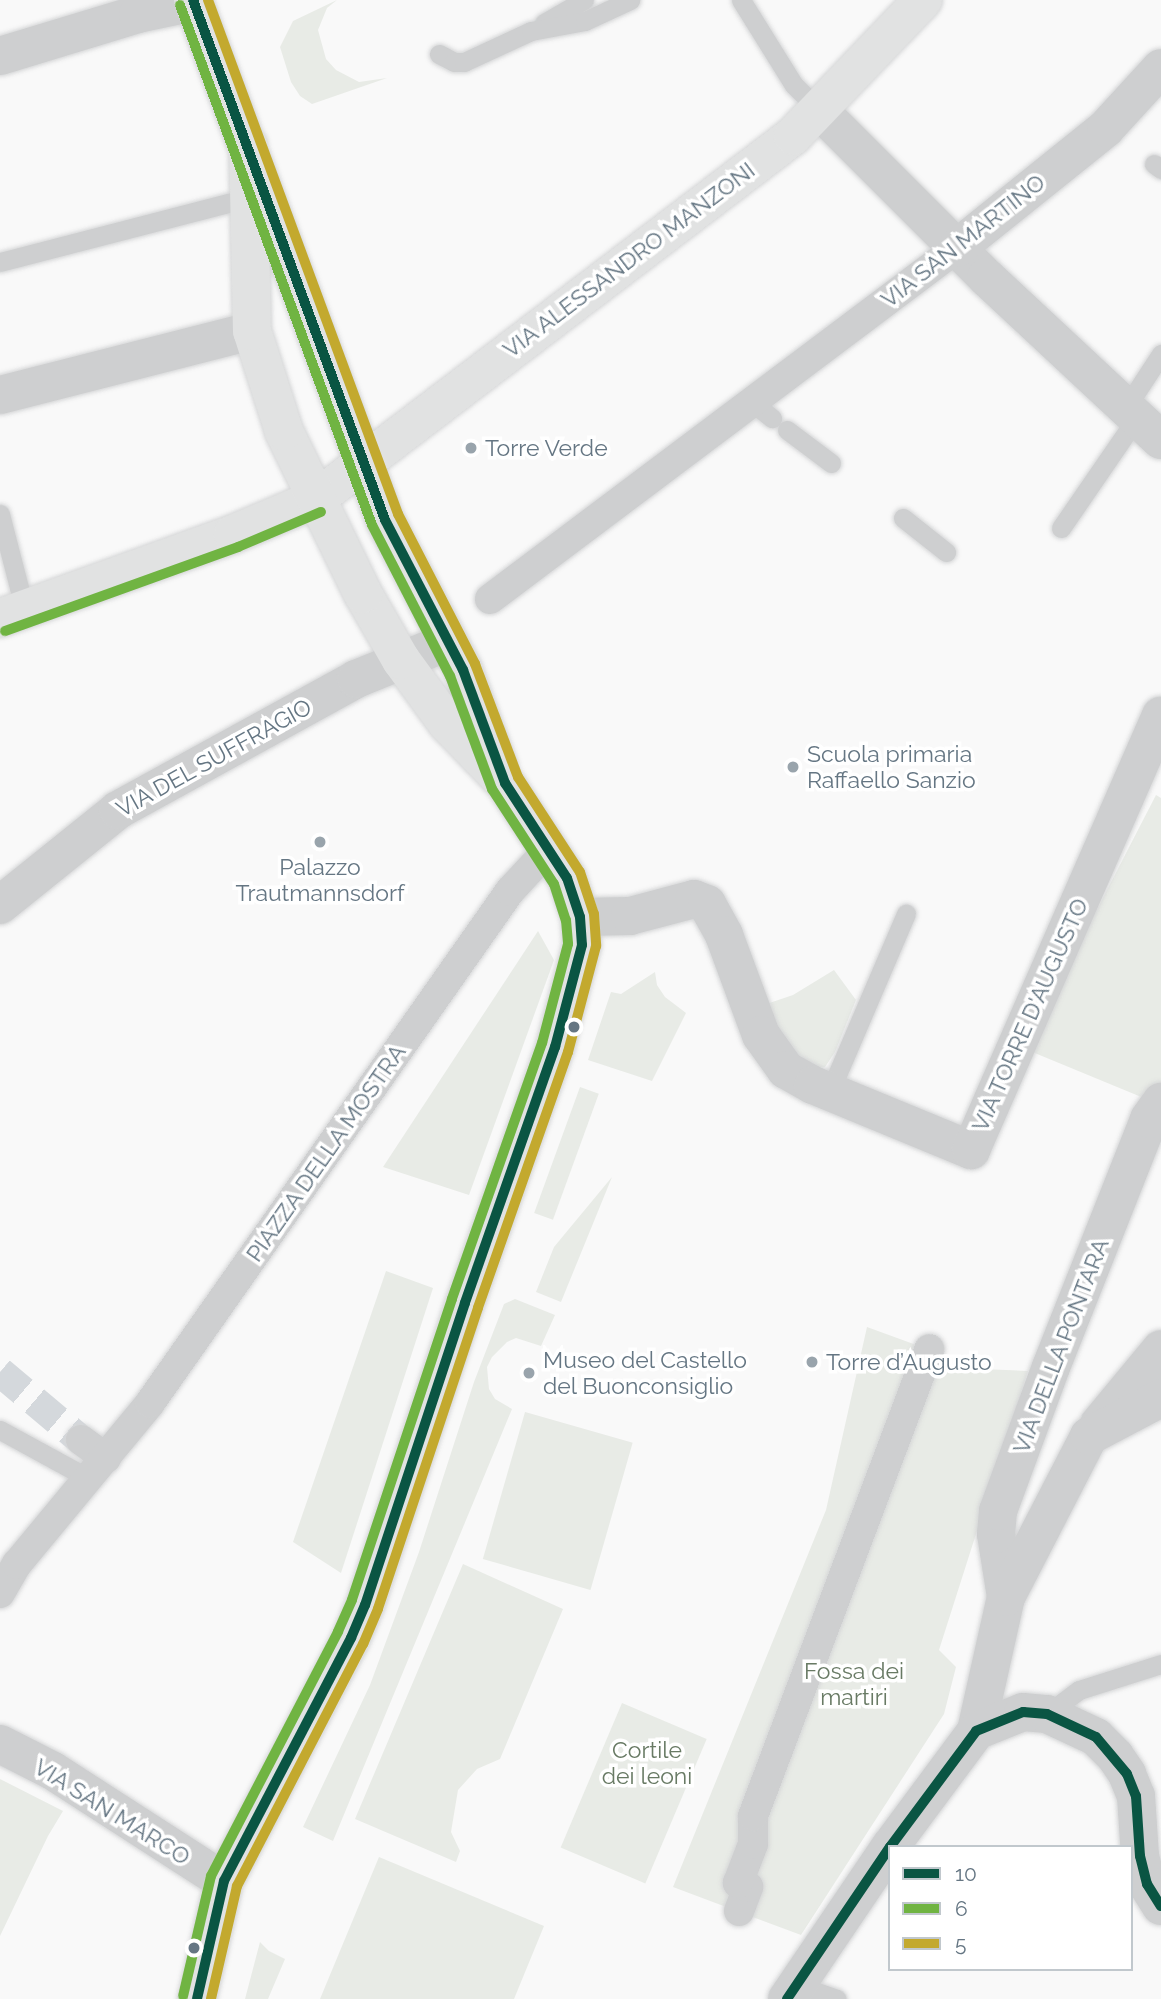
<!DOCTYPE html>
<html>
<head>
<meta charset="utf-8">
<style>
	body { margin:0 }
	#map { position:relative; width:1161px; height:1999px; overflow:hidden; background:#f9f9f9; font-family:Raleway,sans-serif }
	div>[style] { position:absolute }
	.green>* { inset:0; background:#e8ebe6; transform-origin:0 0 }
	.pedestrian-tunnel>* { height:30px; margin-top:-15px; transform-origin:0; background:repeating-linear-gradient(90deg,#d4d8dc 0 30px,transparent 0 45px) }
	.roads { filter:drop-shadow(0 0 2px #d5d6d7) drop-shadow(0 0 2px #d5d6d7) }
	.service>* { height:19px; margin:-9.5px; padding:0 9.5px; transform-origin:9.5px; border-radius:9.5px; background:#cecfd0 }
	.pedestrian>* { height:30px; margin:-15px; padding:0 15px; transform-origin:15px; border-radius:15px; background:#cecfd0 }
	.minor>* { height:38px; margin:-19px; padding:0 19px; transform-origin:19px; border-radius:19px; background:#cecfd0 }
	.tertiary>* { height:38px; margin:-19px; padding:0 19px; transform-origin:19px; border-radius:19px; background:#cecfd0 }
	.secondary>* { height:38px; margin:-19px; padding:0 19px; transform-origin:19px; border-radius:19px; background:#e1e2e2 }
	.bus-1>* { height:10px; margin:-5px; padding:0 5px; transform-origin:5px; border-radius:5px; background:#0a5543 }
	.bus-2>* { height:10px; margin:-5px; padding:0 5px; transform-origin:5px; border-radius:5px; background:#70b442 }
	.bus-3>* { height:10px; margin:-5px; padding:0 5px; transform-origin:5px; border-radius:5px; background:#c3a92e }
	.dots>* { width:19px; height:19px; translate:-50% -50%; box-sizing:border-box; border:4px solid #fff; border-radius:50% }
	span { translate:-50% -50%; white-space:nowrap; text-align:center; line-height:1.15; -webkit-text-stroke:7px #fff; paint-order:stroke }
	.street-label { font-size:23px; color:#657683 }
	.poi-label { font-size:23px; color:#657683 }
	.left { translate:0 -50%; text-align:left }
	.park-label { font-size:23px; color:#687a64 }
	.legend { position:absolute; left:888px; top:1845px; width:245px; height:126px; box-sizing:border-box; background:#fff; border:2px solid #c1c8cd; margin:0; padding:9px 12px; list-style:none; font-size:21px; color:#657683 }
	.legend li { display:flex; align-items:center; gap:14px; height:35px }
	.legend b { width:35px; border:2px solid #c1c8cd }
</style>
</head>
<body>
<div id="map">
	<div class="green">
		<div style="clip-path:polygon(337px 0,327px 8px,318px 30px,326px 59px,336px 70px,359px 82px,387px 78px,312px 104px,300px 96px,291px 82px,280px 47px,293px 21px)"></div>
		<div style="clip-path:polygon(1156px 795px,1161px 798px,1161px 1086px,1151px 1101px,1025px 1049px)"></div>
		<div style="clip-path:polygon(538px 931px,554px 960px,469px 1195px,383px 1167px)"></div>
		<div style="clip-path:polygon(834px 970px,856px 1000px,835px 1052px,825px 1067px,811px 1069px,755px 1008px,793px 995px)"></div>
		<div style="clip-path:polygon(655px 972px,657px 985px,665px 997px,686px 1013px,652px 1081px,588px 1060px,611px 992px,621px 994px)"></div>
		<div style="left:580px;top:1087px;width:20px;height:134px;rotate:20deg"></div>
		<div style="clip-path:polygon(612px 1177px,561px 1302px,536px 1292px,554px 1247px)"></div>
		<div style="clip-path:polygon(386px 1271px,433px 1288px,341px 1573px,293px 1542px)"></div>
		<div style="clip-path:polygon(515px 1299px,555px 1315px,541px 1346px,516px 1338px,507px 1342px,492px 1357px,487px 1367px,489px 1389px,495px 1399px,512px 1409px,333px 1841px,303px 1827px,370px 1685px,419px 1552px,474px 1382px,504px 1304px)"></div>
		<div style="clip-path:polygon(867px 1327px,982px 1369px,1028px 1371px,939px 1650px,956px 1667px,944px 1714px,801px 1935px,673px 1887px,826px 1510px)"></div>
		<div style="left:525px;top:1412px;width:112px;height:153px;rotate:16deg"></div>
		<div style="clip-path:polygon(463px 1564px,563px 1609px,500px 1759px,477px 1769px,458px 1790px,451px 1832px,460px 1851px,456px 1862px,355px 1819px)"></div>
		<div style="left:622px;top:1703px;width:92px;height:157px;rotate:23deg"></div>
		<div style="clip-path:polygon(0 1779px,63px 1811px,48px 1836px,0 1936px)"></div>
		<div style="clip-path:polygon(379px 1857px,544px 1926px,514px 1999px,320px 1999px)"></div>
		<div style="clip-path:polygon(260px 1942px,269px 1951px,285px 1959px,268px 1999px,245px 1999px)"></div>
	</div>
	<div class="pedestrian-tunnel">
		<div style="left:0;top:1372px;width:106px;rotate:40deg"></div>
	</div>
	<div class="roads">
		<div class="service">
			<div style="left:741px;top:0;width:100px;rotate:58.1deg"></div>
			<div style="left:794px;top:85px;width:35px;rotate:45deg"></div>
			<div style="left:544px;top:23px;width:46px;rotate:-29.9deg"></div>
			<div style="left:439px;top:54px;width:17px;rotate:28deg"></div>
			<div style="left:454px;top:62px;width:10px"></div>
			<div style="left:464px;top:62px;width:74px;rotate:-24.8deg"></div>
			<div style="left:531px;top:31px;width:55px;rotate:-10.5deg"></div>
			<div style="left:585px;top:21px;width:50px;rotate:-25deg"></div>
			<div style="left:1154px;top:164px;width:9px;rotate:36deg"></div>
			<div style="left:0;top:262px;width:255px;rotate:-14.5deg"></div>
			<div style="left:752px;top:402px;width:26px;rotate:39deg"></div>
			<div style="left:1125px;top:409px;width:66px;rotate:-56.8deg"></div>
			<div style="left:787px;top:430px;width:55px;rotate:36.9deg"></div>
			<div style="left:0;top:514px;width:100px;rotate:75.5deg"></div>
			<div style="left:903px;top:518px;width:55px;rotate:38.3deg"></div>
			<div style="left:1061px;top:528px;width:132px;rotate:-55.5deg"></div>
			<div style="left:830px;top:1091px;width:193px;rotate:-66.8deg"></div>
			<div style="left:0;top:1430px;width:100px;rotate:28.6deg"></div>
			<div style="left:1047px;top:1714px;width:40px;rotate:-37deg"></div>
			<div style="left:1079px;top:1690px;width:86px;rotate:-17.6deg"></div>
			<div style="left:797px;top:1985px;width:42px;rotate:19.3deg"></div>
		</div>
		<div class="pedestrian">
			<div style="left:490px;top:599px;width:584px;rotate:-36.93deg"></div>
			<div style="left:81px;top:1440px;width:31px;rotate:36deg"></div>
			<div style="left:0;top:1593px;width:34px;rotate:-60deg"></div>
			<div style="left:17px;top:1564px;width:209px;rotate:-50.4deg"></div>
			<div style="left:150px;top:1403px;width:626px;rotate:-54.89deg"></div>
			<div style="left:510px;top:891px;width:56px;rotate:-47.2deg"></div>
			<div style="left:739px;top:1911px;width:26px;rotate:-69deg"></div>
			<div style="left:748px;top:1887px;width:11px;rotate:-158deg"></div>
			<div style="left:738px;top:1883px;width:42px;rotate:-69deg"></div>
			<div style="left:753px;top:1844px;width:28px;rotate:-90deg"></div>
			<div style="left:753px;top:1816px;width:499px;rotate:-69.3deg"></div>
		</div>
		<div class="minor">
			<div style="left:0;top:56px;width:144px;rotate:-16.9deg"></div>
			<div style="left:138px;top:14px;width:57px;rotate:-12.1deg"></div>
			<div style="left:819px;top:110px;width:236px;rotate:45deg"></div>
			<div style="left:986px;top:277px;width:239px;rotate:43deg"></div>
			<div style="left:957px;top:248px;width:191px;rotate:-38.8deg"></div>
			<div style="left:1106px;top:128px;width:81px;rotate:-47.5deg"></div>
			<div style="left:0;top:395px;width:260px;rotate:-14.3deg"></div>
			<div style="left:0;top:905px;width:151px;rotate:-38.8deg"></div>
			<div style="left:118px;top:810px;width:272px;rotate:-28.8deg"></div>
			<div style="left:356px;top:679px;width:99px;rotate:-21.9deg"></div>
			<div style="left:580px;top:917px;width:50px;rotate:-1.1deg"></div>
			<div style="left:630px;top:916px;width:66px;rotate:-14.9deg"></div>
			<div style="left:694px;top:899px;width:14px;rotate:21deg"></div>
			<div style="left:707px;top:904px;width:35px;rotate:61deg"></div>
			<div style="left:724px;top:935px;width:107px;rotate:69.7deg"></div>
			<div style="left:761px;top:1035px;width:43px;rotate:54.5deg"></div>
			<div style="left:786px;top:1070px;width:31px;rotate:29deg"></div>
			<div style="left:813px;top:1085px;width:171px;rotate:22.4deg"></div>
			<div style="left:971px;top:1150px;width:474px;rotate:-66.4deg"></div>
			<div style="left:1099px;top:1424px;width:97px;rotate:-50.4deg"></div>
			<div style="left:1006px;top:1597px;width:64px;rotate:-99deg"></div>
			<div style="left:996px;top:1534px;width:23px;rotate:-85deg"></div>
			<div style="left:998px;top:1511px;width:153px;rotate:-69.8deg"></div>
			<div style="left:1051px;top:1367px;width:267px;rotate:-68.4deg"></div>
			<div style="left:1149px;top:1119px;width:21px;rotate:-55deg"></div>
			<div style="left:976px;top:1731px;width:137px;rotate:-77.4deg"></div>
			<div style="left:1006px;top:1597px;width:181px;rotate:-62.7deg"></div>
			<div style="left:1089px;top:1436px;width:81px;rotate:-27.8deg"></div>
			<div style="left:0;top:1744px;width:59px;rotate:27deg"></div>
			<div style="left:53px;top:1771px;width:203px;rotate:32.8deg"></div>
		</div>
		<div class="tertiary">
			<div style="left:890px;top:1847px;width:144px;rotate:-53.4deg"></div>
			<div style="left:976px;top:1731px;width:51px;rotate:-22deg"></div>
			<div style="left:1023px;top:1712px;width:24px;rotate:5deg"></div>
			<div style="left:1047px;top:1714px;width:54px;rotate:25.1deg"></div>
			<div style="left:1096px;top:1737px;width:27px;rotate:45deg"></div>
			<div style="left:1115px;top:1756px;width:22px;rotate:56deg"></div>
			<div style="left:1127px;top:1774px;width:24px;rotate:68deg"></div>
			<div style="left:1136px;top:1796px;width:60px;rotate:86.2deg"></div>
			<div style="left:1140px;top:1856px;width:29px;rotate:76deg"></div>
			<div style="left:1147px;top:1884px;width:26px;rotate:58deg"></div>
			<div style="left:787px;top:1999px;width:184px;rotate:-55.9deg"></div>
		</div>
		<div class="secondary">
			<div style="left:193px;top:0;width:554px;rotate:69.73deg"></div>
			<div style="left:385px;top:520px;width:169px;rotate:62.5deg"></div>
			<div style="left:463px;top:670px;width:104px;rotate:69.8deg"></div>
			<div style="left:0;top:618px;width:248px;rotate:-19.8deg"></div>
			<div style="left:233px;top:534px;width:90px;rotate:-22.9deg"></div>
			<div style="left:316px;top:499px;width:599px;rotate:-37.27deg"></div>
			<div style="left:793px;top:136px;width:188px;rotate:-46.3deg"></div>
			<div style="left:197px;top:1999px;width:121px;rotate:-77.1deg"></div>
			<div style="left:224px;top:1881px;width:274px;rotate:-62.4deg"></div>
			<div style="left:351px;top:1638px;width:36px;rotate:-67deg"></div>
			<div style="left:365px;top:1605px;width:318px;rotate:-71.7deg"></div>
			<div style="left:465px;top:1303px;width:271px;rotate:-70.6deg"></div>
			<div style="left:555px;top:1047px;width:106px;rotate:-75.2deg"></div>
			<div style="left:582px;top:945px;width:28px;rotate:-94deg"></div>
			<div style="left:580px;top:917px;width:41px;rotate:-108.4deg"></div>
			<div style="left:567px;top:878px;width:113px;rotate:-123.1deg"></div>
			<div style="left:505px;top:783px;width:83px;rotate:-134deg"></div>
			<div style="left:447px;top:723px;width:78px;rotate:-126.1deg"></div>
			<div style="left:401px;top:660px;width:76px;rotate:-119.9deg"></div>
			<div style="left:363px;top:594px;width:181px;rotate:-115.9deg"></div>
			<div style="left:284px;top:431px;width:105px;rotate:-107.7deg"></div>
			<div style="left:252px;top:331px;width:186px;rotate:-91.2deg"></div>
		</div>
	</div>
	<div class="bus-1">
		<div style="left:193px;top:0;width:554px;rotate:69.73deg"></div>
		<div style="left:385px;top:520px;width:169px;rotate:62.5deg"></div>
		<div style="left:463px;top:670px;width:121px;rotate:69.6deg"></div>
		<div style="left:505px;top:783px;width:113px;rotate:56.9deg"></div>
		<div style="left:567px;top:878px;width:41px;rotate:71.6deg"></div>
		<div style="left:580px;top:917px;width:28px;rotate:86deg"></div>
		<div style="left:582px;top:945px;width:106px;rotate:104.8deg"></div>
		<div style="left:555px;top:1047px;width:271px;rotate:109.4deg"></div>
		<div style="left:465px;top:1303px;width:318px;rotate:108.3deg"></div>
		<div style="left:365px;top:1605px;width:36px;rotate:113deg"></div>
		<div style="left:351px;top:1638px;width:274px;rotate:117.6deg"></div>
		<div style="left:224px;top:1881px;width:121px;rotate:102.9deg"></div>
		<div style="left:890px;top:1847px;width:144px;rotate:-53.4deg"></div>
		<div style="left:976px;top:1731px;width:51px;rotate:-22deg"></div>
		<div style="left:1023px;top:1712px;width:24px;rotate:5deg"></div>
		<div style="left:1047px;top:1714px;width:54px;rotate:25.1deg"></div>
		<div style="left:1096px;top:1737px;width:48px;rotate:50deg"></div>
		<div style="left:1127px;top:1774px;width:24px;rotate:68deg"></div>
		<div style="left:1136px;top:1796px;width:60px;rotate:86.2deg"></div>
		<div style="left:1140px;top:1856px;width:29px;rotate:76deg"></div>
		<div style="left:1147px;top:1884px;width:26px;rotate:58deg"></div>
		<div style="left:787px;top:1999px;width:184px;rotate:-55.9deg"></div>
	</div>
	<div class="bus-2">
		<div style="left:180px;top:5px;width:554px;rotate:69.73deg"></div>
		<div style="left:372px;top:525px;width:170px;rotate:62.7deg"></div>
		<div style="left:450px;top:676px;width:121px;rotate:69.6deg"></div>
		<div style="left:492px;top:789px;width:113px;rotate:56.9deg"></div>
		<div style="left:554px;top:884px;width:38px;rotate:72deg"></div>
		<div style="left:566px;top:920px;width:24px;rotate:85deg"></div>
		<div style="left:568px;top:944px;width:102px;rotate:104.7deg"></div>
		<div style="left:542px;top:1043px;width:271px;rotate:109.4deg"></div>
		<div style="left:452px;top:1299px;width:317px;rotate:108.4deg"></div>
		<div style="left:352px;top:1600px;width:35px;rotate:114deg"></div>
		<div style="left:338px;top:1632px;width:275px;rotate:117.5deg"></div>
		<div style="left:211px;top:1876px;width:123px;rotate:103.1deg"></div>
		<div style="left:5px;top:631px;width:248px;rotate:-19.8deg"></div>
		<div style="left:238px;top:547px;width:90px;rotate:-22.9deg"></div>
	</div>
	<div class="bus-3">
		<div style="left:208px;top:0;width:548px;rotate:69.71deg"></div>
		<div style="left:398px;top:514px;width:169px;rotate:62.8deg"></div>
		<div style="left:475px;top:664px;width:121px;rotate:69.2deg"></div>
		<div style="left:518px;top:777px;width:113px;rotate:56.9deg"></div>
		<div style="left:580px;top:872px;width:44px;rotate:71.6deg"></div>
		<div style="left:594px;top:914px;width:32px;rotate:86deg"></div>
		<div style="left:596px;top:946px;width:110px;rotate:104.8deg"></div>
		<div style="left:568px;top:1052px;width:271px;rotate:109.4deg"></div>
		<div style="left:478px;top:1308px;width:317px;rotate:108.4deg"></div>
		<div style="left:378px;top:1609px;width:38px;rotate:113deg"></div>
		<div style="left:363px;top:1644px;width:273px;rotate:117.5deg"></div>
		<div style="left:237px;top:1886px;width:116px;rotate:103deg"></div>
	</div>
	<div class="dots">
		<div style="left:471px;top:448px;background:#99a4ac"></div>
		<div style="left:793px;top:767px;background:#99a4ac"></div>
		<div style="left:320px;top:842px;background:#99a4ac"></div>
		<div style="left:574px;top:1027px;background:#657683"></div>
		<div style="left:812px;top:1362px;background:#99a4ac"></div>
		<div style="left:529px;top:1373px;background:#99a4ac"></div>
		<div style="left:194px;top:1948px;background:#657683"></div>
	</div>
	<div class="street-label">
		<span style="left:963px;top:241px;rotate:-38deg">VIA SAN MARTINO</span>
		<span style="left:629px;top:260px;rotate:-37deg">VIA ALESSANDRO MANZONI</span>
		<span style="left:214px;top:758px;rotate:-29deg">VIA DEL SUFFRAGIO</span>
		<span style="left:1030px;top:1015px;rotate:-66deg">VIA TORRE D'AUGUSTO</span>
		<span style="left:326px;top:1153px;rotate:-55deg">PIAZZA DELLA MOSTRA</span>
		<span style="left:1061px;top:1346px;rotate:-69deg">VIA DELLA PONTARA</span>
		<span style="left:112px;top:1812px;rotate:32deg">VIA SAN MARCO</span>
	</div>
	<div class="poi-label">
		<span class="left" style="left:485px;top:448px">Torre Verde</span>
		<span class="left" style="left:807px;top:767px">Scuola primaria<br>Raffaello Sanzio</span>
		<span style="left:320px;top:880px">Palazzo<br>Trautmannsdorf</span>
		<span class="left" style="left:543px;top:1373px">Museo del Castello<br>del Buonconsiglio</span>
		<span class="left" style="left:826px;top:1362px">Torre d’Augusto</span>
	</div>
	<div class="park-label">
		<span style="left:854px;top:1684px">Fossa dei<br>martiri</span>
		<span style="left:647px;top:1763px">Cortile<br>dei leoni</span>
	</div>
	<ul class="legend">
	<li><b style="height:9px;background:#0a5543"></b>10</li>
	<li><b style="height:9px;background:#70b442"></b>6</li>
	<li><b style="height:9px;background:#c3a92e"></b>5</li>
	</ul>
</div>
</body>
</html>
